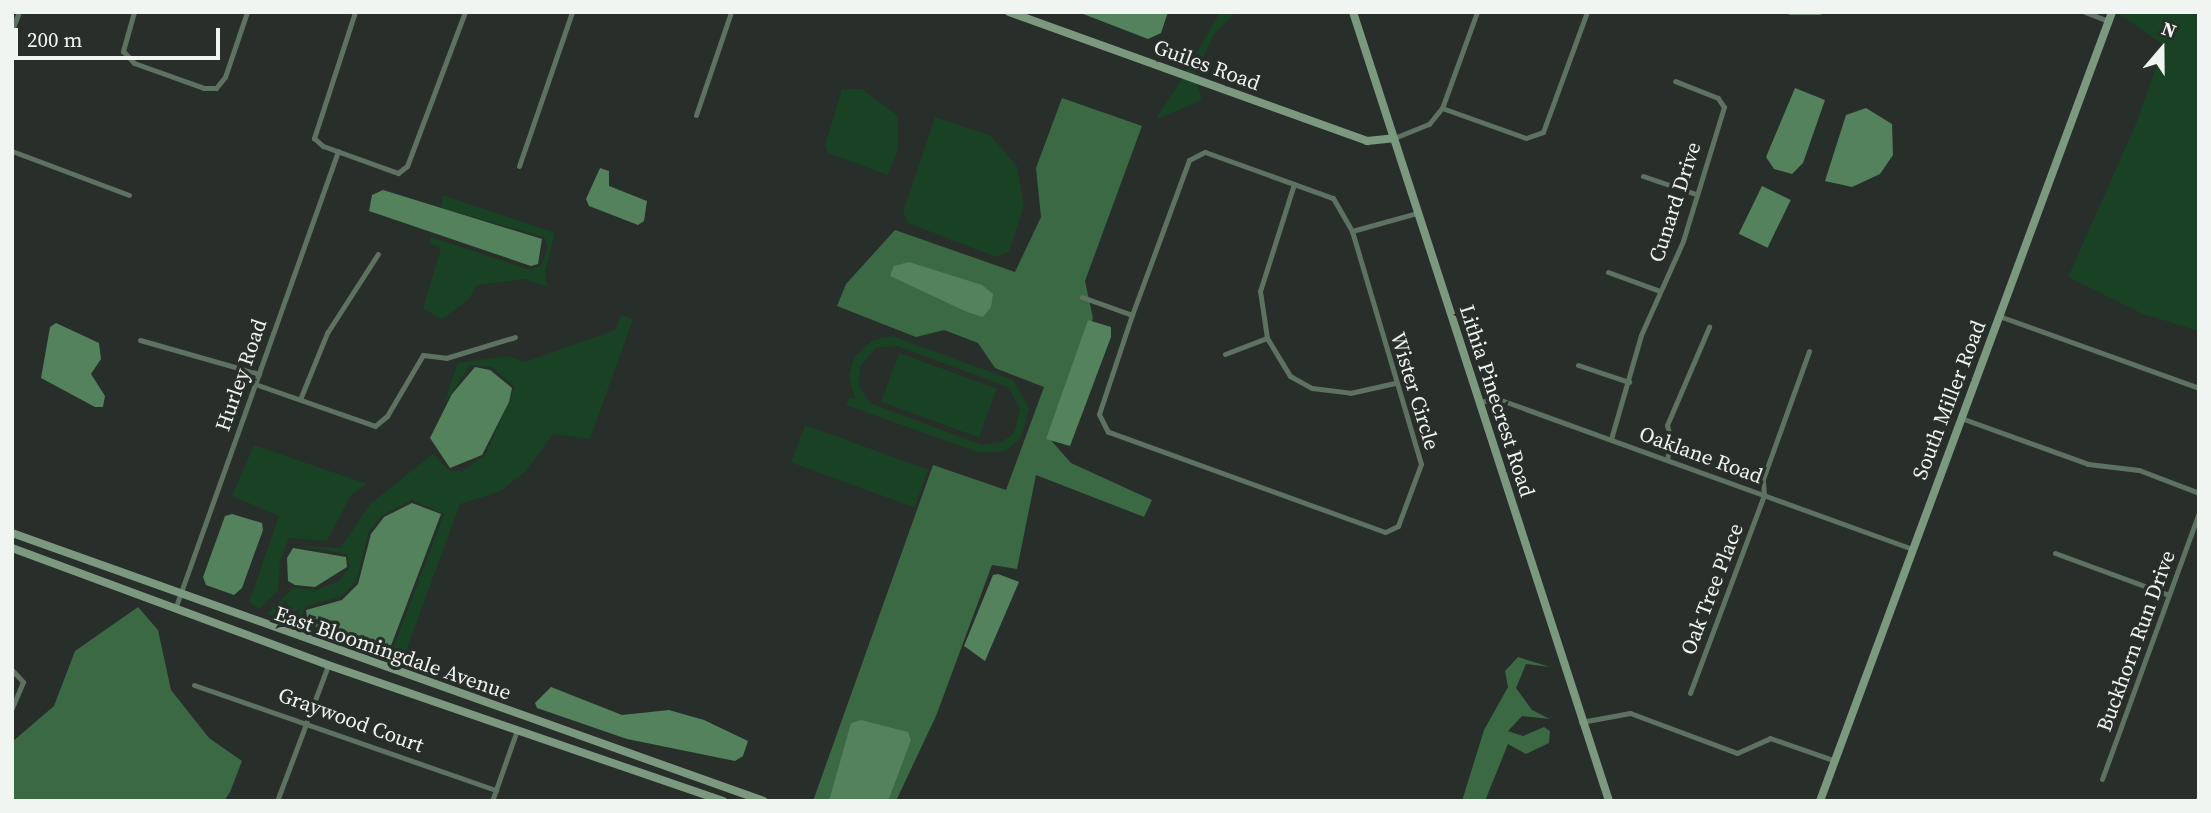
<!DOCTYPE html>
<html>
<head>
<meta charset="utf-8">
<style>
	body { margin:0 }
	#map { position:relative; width:2211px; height:813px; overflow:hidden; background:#282e29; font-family:"Source Serif 4",serif }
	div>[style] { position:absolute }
	.green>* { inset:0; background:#184223; transform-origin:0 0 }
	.forest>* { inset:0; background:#3a6944 }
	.water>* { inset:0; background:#53825c; transform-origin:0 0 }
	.street>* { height:5px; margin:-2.5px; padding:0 2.5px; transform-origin:2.5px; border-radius:2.5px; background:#5e7261 }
	.secondary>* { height:8px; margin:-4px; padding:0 4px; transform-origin:4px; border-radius:4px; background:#7a997f }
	span { translate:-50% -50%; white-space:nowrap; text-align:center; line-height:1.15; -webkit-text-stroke:7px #282e29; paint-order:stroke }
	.street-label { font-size:21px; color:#f1f5f1 }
	.frame { position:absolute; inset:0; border:14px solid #f1f5f1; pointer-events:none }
	.north { position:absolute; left:2127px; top:14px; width:70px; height:70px; -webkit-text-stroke:5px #282e29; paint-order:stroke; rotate:20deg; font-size:19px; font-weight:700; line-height:28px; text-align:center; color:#f1f5f1 }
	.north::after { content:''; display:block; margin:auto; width:24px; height:32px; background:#f1f5f1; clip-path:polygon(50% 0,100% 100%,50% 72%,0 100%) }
	.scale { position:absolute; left:14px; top:28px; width:206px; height:32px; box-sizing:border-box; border:4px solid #f1f5f1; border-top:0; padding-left:9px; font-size:21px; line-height:24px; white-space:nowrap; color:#f1f5f1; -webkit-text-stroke:5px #282e29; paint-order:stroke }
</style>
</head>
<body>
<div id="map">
	<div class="green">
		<div style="clip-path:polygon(1220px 12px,1236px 12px,1214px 34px,1195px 75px,1186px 72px)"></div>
		<div style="clip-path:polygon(2116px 12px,2199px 12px,2199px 331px,2143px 314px,2068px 277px,2136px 124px,2164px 45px)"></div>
		<div style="clip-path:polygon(1182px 79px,1197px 84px,1202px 100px,1155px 120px)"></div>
		<div style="clip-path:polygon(842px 89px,862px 89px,898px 116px,898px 149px,888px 175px,828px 153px,825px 145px)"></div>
		<div style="clip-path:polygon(935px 117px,991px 136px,1017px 166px,1024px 206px,1009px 252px,996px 257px,908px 223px,903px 212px)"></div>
		<div style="clip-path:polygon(443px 195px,555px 233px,545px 271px,547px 287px,525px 279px,477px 285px,468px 300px,442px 319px,423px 309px,441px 248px,429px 243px,431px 237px,530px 270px,541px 265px,548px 247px,544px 237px,441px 208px)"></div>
		<div style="clip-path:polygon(evenodd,621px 315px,633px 319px,590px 439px,553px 434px,525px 472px,499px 492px,460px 504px,402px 662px,267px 614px,293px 588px,316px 590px,339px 581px,350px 567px,347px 554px,301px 546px,341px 548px,370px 504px,433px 454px,450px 471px,462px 471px,485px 456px,515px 387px,492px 367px,470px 365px,443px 406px,458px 363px,508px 356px,525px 362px,615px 330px,621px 315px,412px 500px,444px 514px,391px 654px,305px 626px,301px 619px,305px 607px,341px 596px,356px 582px,368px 533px,382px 515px,412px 500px)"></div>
		<div style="clip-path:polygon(evenodd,892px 336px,1013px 380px,1029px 408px,1021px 438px,1005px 451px,980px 453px,846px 405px,849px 397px,855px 399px,849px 376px,854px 357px,873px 340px,892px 336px,897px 346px,1008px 387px,1020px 409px,1014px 433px,1002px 442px,982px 445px,870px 403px,859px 386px,860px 366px,876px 348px,897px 346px)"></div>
		<div style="left:899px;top:353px;width:104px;height:52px;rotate:20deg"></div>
		<div style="left:805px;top:425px;width:131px;height:40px;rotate:20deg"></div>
		<div style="clip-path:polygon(254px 445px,367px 484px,351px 495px,327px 541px,289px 538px,280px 560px,278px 591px,259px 609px,249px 602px,279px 516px,232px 496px)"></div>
	</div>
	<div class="forest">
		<div style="clip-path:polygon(1062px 98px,1142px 126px,1085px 281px,1093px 318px,1049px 438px,1071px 463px,1152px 500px,1144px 517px,1036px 475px,1017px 569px,992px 565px,936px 716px,896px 801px,813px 801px,933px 465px,1006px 490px,1044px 387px,995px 368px,978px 343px,944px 330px,916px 337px,837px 306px,846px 284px,895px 230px,1015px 272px,1041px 217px,1036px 168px)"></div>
		<div style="clip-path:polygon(138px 607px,158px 630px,171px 690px,209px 738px,242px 761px,230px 792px,224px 801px,12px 801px,12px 742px,54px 706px,75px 651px)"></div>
		<div style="clip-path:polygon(1518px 657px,1550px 667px,1526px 664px,1516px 688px,1532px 710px,1550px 719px,1522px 716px,1508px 731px,1523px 736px,1544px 727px,1550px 731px,1549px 743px,1526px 754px,1508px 744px,1485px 801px,1462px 801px,1484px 730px,1508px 687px,1505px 671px)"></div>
	</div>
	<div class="water">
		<div style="clip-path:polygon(1078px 12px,1168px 12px,1161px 33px,1148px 39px)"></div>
		<div style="clip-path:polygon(1795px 88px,1825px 100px,1803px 163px,1792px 174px,1774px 169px,1766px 157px)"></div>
		<div style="clip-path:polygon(1866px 108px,1892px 124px,1893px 155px,1880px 174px,1852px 187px,1825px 181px,1846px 115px)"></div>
		<div style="clip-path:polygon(600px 168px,609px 171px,609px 186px,647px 201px,644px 221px,638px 225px,589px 206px,586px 199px)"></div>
		<div style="left:1762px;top:186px;width:32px;height:53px;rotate:26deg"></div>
		<div style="clip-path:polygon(383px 190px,542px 239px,538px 264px,531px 266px,369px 211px,372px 195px)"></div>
		<div style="clip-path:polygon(909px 262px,982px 285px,993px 294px,991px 307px,983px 317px,967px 312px,890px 276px,894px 266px)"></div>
		<div style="clip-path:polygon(1088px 320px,1111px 327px,1111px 337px,1070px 446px,1046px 439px)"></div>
		<div style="clip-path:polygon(56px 323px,99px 343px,101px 359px,91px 374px,105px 396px,103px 407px,95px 407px,41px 378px,50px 327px)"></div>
		<div style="clip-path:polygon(475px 367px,490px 370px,512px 388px,509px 402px,482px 455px,450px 468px,430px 438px,452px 394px)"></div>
		<div style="clip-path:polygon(412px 503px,441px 514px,389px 651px,308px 624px,306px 610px,342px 600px,358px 584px,371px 534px,384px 517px)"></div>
		<div style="clip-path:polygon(232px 514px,262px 523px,263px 530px,242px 588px,234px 595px,206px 585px,203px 577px,225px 516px)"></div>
		<div style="clip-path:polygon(293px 548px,346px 557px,347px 567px,315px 587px,295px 585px,288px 581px,287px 558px)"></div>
		<div style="clip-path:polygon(998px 574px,1019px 582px,985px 661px,964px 646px,993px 575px)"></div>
		<div style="clip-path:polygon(551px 687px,622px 715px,669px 710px,704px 720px,748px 741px,743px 756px,735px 761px,627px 739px,537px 708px,535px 703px)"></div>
		<div style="clip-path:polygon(861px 720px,908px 732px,911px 740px,888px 801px,829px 801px,851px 723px)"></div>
	</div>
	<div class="street">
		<div style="left:134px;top:12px;width:41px;rotate:105.8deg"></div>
		<div style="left:123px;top:51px;width:16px;rotate:47deg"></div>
		<div style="left:134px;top:63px;width:74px;rotate:19.7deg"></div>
		<div style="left:204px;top:88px;width:12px"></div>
		<div style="left:216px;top:88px;width:14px;rotate:-51deg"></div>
		<div style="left:225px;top:77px;width:69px;rotate:-71.3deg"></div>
		<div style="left:355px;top:12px;width:133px;rotate:108deg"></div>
		<div style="left:314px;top:138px;width:12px;rotate:42deg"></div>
		<div style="left:323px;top:146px;width:80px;rotate:19.8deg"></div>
		<div style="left:398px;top:173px;width:11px;rotate:-38deg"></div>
		<div style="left:407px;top:166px;width:165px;rotate:-69.4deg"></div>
		<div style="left:1477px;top:12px;width:102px;rotate:110deg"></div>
		<div style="left:1442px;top:108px;width:89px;rotate:19.7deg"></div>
		<div style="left:1526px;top:138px;width:18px;rotate:-19deg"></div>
		<div style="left:1543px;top:132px;width:128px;rotate:-69.9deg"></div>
		<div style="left:1790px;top:12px;width:29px"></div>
		<div style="left:2085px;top:12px;width:26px;rotate:21deg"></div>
		<div style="left:12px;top:30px;width:19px;rotate:-69deg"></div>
		<div style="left:696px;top:115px;width:109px;rotate:-71.2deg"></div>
		<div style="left:1394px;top:138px;width:38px;rotate:-22deg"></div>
		<div style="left:1429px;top:124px;width:21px;rotate:-51deg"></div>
		<div style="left:12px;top:151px;width:125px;rotate:20.6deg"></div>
		<div style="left:1205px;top:152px;width:136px;rotate:19.8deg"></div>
		<div style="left:1333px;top:198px;width:38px;rotate:60deg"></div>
		<div style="left:1352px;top:231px;width:243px;rotate:73.5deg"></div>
		<div style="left:1421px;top:464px;width:66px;rotate:110.4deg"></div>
		<div style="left:1398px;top:526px;width:14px;rotate:155deg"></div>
		<div style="left:1385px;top:532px;width:294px;rotate:-160.1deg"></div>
		<div style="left:1108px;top:432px;width:20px;rotate:-117deg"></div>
		<div style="left:1099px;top:414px;width:104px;rotate:-71.6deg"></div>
		<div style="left:1132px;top:315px;width:165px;rotate:-69.8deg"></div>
		<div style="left:1189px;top:160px;width:18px;rotate:-27deg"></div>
		<div style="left:519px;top:166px;width:163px;rotate:-71deg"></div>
		<div style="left:1643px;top:176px;width:53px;rotate:18.8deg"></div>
		<div style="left:1294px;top:184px;width:112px;rotate:107.6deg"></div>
		<div style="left:1260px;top:291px;width:48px;rotate:81.5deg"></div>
		<div style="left:1267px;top:338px;width:44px;rotate:58.8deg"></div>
		<div style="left:1290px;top:376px;width:25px;rotate:29deg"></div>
		<div style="left:1312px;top:388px;width:38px;rotate:7deg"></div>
		<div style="left:1350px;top:393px;width:46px;rotate:-12.5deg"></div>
		<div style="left:1352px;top:231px;width:67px;rotate:-15.5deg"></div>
		<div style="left:1608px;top:272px;width:55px;rotate:20.1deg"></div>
		<div style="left:1082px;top:297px;width:53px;rotate:19.8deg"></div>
		<div style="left:1999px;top:316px;width:213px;rotate:19.8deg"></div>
		<div style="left:140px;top:340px;width:124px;rotate:15.9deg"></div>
		<div style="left:1225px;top:354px;width:45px;rotate:-20.9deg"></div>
		<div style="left:1578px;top:365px;width:54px;rotate:18.4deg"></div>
		<div style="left:255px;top:384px;width:127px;rotate:19.3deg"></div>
		<div style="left:375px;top:426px;width:16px;rotate:-40deg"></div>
		<div style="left:387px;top:416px;width:71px;rotate:-59.5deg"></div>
		<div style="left:423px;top:355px;width:23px;rotate:7deg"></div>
		<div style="left:446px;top:358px;width:72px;rotate:-16.9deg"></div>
		<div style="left:301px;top:397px;width:69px;rotate:-67.9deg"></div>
		<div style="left:327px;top:333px;width:94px;rotate:-57.2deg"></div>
		<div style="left:1479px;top:402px;width:19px;rotate:-9deg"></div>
		<div style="left:1498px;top:399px;width:440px;rotate:19.9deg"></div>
		<div style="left:1961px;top:418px;width:135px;rotate:19.9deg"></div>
		<div style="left:2088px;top:464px;width:51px;rotate:6.7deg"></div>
		<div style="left:2139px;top:470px;width:64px;rotate:21deg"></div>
		<div style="left:1611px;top:439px;width:108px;rotate:-73.9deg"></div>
		<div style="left:1641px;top:335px;width:103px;rotate:-65.9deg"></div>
		<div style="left:1683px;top:241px;width:140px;rotate:-73deg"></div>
		<div style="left:1724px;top:107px;width:11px;rotate:-124deg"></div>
		<div style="left:1718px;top:98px;width:46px;rotate:-158.4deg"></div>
		<div style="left:1667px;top:459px;width:17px;rotate:-77deg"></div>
		<div style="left:1671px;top:442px;width:17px;rotate:-103deg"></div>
		<div style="left:1667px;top:425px;width:107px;rotate:-66.8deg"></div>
		<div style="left:2055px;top:553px;width:121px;rotate:20.2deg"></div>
		<div style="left:175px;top:609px;width:486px;rotate:-70.4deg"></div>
		<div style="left:12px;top:670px;width:16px;rotate:47deg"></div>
		<div style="left:23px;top:682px;width:28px;rotate:113deg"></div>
		<div style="left:194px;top:685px;width:320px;rotate:19.2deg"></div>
		<div style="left:1690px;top:693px;width:211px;rotate:-69.5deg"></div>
		<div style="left:1764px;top:495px;width:16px;rotate:-94deg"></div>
		<div style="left:1763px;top:479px;width:136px;rotate:-70.2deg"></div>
		<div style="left:1581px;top:722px;width:50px;rotate:-10.4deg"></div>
		<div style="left:1630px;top:713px;width:114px;rotate:20.5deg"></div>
		<div style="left:1737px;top:753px;width:36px;rotate:-24deg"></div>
		<div style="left:1770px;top:738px;width:67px;rotate:19.2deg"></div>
		<div style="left:2102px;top:779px;width:283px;rotate:-70deg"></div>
		<div style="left:277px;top:801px;width:145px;rotate:-69.4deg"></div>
		<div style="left:492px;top:801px;width:75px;rotate:-70.6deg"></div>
		<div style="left:2197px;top:801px;width:4px;rotate:-63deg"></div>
	</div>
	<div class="secondary">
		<div style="left:1009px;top:12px;width:381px;rotate:19.8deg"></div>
		<div style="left:1367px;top:141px;width:27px;rotate:-6deg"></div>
		<div style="left:1353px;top:12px;width:829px;rotate:72.02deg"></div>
		<div style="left:12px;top:533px;width:798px;rotate:19.62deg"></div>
		<div style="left:12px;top:548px;width:337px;rotate:20.3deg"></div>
		<div style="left:328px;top:665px;width:418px;rotate:19deg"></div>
		<div style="left:1820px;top:801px;width:841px;rotate:-69.69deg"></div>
	</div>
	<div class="street-label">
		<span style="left:1207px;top:65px;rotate:20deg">Guiles Road</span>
		<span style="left:1675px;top:202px;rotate:-72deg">Cunard Drive</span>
		<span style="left:241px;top:375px;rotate:-71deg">Hurley Road</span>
		<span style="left:1415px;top:391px;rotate:73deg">Wister Circle</span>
		<span style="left:1949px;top:400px;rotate:-69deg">South Miller Road</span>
		<span style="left:1497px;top:401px;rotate:72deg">Lithia Pinecrest Road</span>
		<span style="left:1701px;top:455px;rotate:20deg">Oaklane Road</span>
		<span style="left:1712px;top:589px;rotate:-69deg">Oak Tree Place</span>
		<span style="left:2136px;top:641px;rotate:-70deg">Buckhorn Run Drive</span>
		<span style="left:393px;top:653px;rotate:19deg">East Bloomingdale Avenue</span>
		<span style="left:351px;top:720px;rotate:20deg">Graywood Court</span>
	</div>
	<div class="frame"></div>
	<div class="north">N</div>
	<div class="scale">200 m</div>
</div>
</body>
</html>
